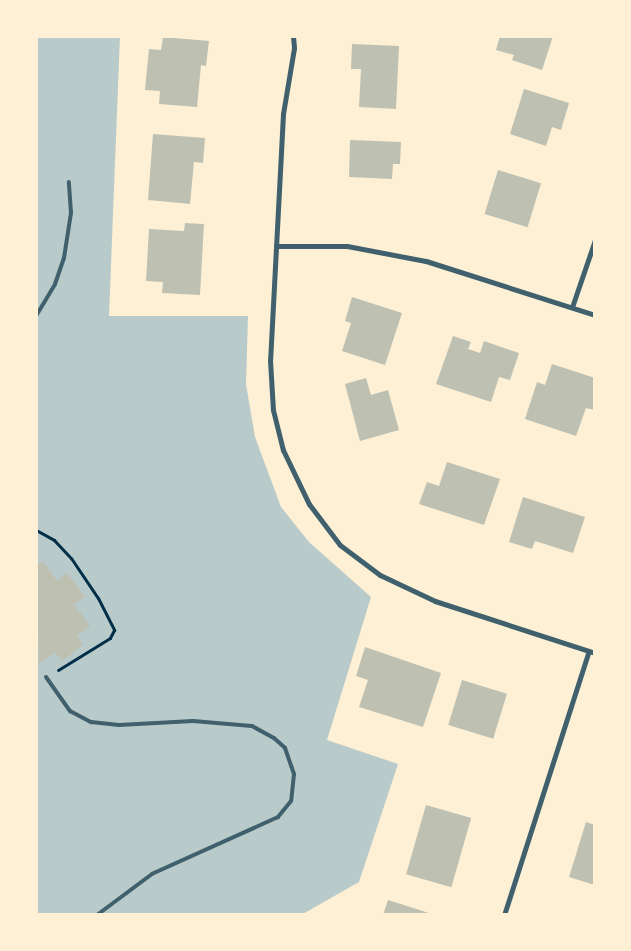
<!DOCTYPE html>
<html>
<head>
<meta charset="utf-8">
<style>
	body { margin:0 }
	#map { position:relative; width:631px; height:951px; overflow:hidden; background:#fdf0d5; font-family:Commissioner,sans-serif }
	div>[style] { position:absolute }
	.green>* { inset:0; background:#b9caca }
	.building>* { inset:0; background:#bec0b2; transform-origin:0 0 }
	.path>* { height:3px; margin:-1.5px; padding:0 1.5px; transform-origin:1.5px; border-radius:1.5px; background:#003049 }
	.service>* { height:4px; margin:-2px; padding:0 2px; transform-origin:2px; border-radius:2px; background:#3f606c }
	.minor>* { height:5px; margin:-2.5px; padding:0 2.5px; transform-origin:2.5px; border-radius:2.5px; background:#3f606c }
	span { translate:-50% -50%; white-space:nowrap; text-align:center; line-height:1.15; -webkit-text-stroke:5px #fdf0d5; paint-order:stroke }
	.frame { position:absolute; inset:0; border:38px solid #fdf0d5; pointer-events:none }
</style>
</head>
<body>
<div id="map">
	<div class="green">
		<div style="clip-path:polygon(36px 36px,120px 36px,109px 316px,248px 316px,246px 384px,255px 437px,281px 507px,309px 542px,371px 597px,327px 740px,398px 764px,359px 882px,301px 915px,36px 915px)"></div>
	</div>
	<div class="building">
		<div style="clip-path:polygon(500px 36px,553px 36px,542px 70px,512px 60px,514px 55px,496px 50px)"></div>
		<div style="clip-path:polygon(163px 37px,209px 41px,206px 66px,201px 65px,197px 107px,159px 104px,160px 91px,145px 90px,149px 49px,161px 50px)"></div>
		<div style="clip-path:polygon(352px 44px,399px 46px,396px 109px,359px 107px,361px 69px,351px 69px)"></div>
		<div style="clip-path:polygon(524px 89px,569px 103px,561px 130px,552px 127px,546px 146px,510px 134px)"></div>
		<div style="clip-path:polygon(153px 134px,205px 138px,203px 163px,194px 162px,190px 204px,148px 200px)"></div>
		<div style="clip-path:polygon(350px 140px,401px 142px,400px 164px,393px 164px,392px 179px,349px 177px)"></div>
		<div style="left:498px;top:170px;width:45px;height:46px;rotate:17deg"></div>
		<div style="clip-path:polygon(185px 223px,204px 224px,200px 295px,162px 293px,163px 282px,146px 281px,149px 229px,184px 231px)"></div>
		<div style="clip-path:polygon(352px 297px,402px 313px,385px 365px,342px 351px,351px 323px,345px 321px)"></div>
		<div style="clip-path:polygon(453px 336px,471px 342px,468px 349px,480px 353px,484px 341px,519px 353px,510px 380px,499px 377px,491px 402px,436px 384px)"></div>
		<div style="clip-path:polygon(552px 364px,595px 378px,595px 410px,586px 408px,576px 436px,525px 419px,537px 382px,545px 385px)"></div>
		<div style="clip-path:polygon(366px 378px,371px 395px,388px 390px,399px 430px,360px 441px,345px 384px)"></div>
		<div style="clip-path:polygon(447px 462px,500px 479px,484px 525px,419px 504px,427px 482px,439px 486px)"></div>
		<div style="clip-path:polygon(523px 497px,585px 517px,573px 553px,535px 541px,532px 549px,509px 542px)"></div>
		<div style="clip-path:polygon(43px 561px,57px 581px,67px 573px,85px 597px,74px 604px,90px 626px,77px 636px,83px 645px,62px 661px,55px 652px,39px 664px,36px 565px)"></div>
		<div style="clip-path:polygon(365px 647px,441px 673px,423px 727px,359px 707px,368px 680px,356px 676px)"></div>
		<div style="left:462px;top:680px;width:47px;height:47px;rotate:17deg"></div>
		<div style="left:426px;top:805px;width:47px;height:72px;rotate:16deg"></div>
		<div style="clip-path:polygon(586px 822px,595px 825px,595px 885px,569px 877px)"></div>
		<div style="clip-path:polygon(388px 900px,432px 914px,432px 915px,383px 915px)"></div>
	</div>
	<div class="path">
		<div style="left:36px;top:530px;width:21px;rotate:29deg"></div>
		<div style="left:54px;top:540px;width:25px;rotate:47deg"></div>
		<div style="left:71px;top:558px;width:48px;rotate:56deg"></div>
		<div style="left:98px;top:598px;width:36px;rotate:63deg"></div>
		<div style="left:114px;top:630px;width:9px;rotate:117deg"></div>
		<div style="left:110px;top:638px;width:61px;rotate:148.4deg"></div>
	</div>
	<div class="service">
		<div style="left:36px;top:316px;width:37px;rotate:-59deg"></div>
		<div style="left:55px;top:284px;width:28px;rotate:-71deg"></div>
		<div style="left:64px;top:258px;width:46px;rotate:-81.2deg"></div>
		<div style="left:71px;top:213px;width:31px;rotate:-94deg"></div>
		<div style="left:46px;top:677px;width:42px;rotate:54.8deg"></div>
		<div style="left:70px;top:711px;width:24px;rotate:28deg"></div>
		<div style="left:91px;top:722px;width:28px;rotate:6deg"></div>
		<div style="left:119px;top:725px;width:74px;rotate:-3.1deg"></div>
		<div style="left:193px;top:721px;width:59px;rotate:4.8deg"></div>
		<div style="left:252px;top:726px;width:25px;rotate:29deg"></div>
		<div style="left:274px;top:738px;width:15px;rotate:42deg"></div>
		<div style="left:285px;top:748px;width:28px;rotate:71deg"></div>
		<div style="left:294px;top:774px;width:27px;rotate:96deg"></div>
		<div style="left:291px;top:801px;width:21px;rotate:129deg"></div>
		<div style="left:278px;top:817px;width:138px;rotate:155.7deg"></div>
		<div style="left:152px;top:874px;width:69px;rotate:143.3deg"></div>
	</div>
	<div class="minor">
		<div style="left:293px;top:36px;width:12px;rotate:85deg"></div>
		<div style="left:294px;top:48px;width:67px;rotate:99.5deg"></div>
		<div style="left:283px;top:114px;width:246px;rotate:93deg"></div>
		<div style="left:270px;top:360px;width:50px;rotate:86.6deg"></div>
		<div style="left:273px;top:410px;width:41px;rotate:76deg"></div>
		<div style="left:283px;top:450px;width:60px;rotate:64.3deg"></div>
		<div style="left:309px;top:504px;width:51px;rotate:52.9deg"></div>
		<div style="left:340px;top:545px;width:50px;rotate:36.9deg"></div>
		<div style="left:380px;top:575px;width:61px;rotate:25.3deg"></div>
		<div style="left:435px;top:601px;width:168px;rotate:18deg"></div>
		<div style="left:276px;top:246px;width:71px"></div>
		<div style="left:347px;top:246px;width:80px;rotate:10.8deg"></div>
		<div style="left:426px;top:261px;width:177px;rotate:17.7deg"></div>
		<div style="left:572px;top:307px;width:71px;rotate:-71.1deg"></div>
		<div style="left:504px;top:915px;width:277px;rotate:-72.2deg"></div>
	</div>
	<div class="frame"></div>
</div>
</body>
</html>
